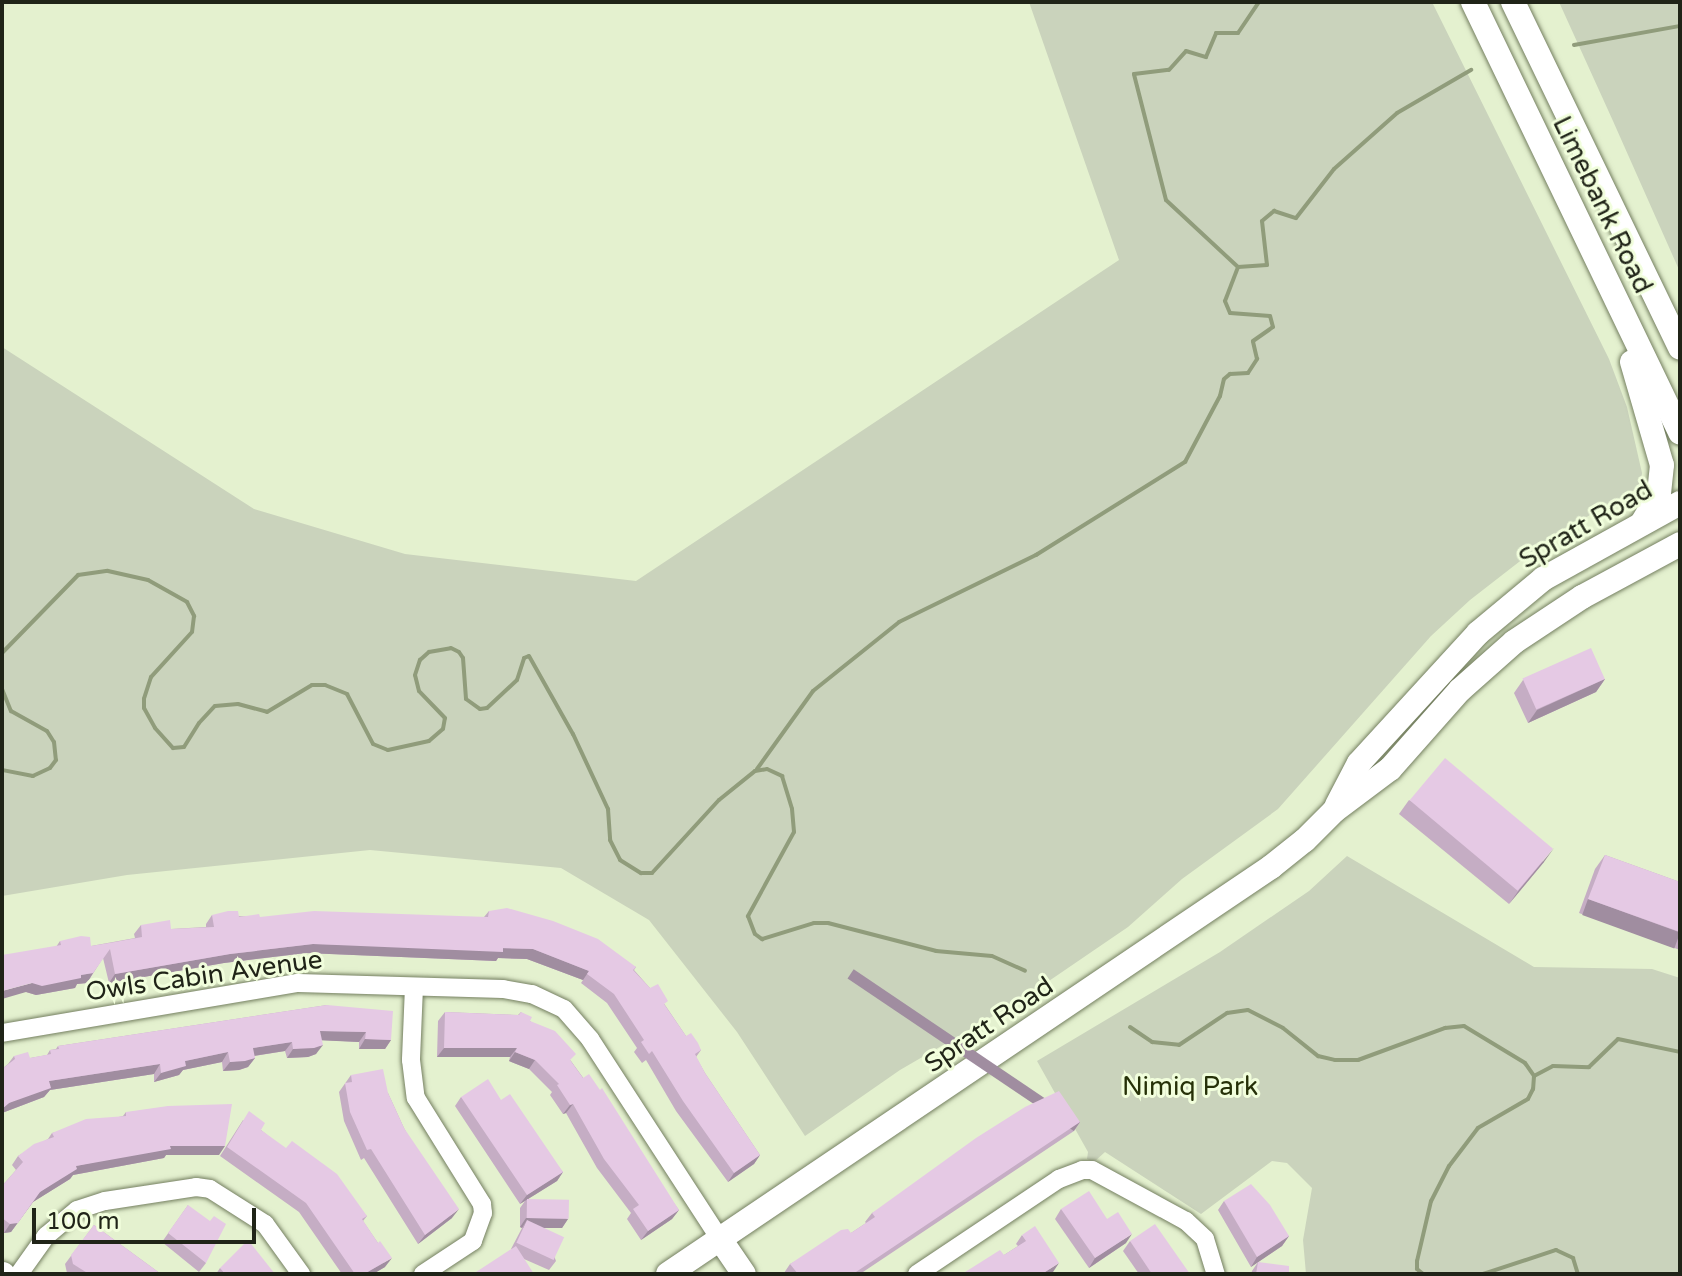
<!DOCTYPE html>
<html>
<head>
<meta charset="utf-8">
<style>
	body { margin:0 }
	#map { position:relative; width:1682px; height:1276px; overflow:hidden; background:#e4f1cf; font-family:"Varela Round",sans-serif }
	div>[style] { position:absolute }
	.green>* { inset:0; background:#cad3bc }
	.stream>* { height:4px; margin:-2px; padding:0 2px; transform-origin:2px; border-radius:2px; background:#909c7b }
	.roads { filter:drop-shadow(0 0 2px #747f60) drop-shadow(0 0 2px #747f60) }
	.street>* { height:18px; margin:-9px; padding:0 9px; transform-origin:9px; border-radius:9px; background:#fff }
	.secondary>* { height:24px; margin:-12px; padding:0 12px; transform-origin:12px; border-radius:12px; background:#fff }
	.wall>* { inset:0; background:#c5adc4 }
	.shaded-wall>* { inset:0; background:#a08da0; transform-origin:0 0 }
	.building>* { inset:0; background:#e5c9e4; transform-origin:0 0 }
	span { translate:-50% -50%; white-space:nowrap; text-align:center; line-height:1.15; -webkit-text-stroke:6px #f1fedc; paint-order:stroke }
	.street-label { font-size:26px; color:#202418 }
	.park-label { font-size:26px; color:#263108 }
	.frame { position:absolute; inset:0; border:4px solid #202418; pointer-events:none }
	.scale { position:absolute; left:32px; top:1208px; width:224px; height:36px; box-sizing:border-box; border:4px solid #202418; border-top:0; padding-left:10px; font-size:24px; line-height:28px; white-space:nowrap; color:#202418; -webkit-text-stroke:6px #f1fedc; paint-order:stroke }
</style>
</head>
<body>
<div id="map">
	<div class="green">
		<div style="clip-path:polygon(1029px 2px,1432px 2px,1609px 359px,1627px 407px,1642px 473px,1640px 487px,1551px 537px,1470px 600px,1431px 636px,1278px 809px,1182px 879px,1128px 927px,1024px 998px,900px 1070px,805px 1136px,737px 1032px,649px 920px,561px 868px,370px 850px,127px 875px,2px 896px,2px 347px,254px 509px,405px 554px,636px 581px,1119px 260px)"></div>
		<div style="clip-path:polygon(1559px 2px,1680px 2px,1680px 272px,1613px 121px)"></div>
		<div style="clip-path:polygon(1347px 856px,1534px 967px,1652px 969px,1680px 978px,1680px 1274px,1306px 1274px,1303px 1240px,1312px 1188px,1287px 1163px,1272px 1161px,1201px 1214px,1105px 1152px,1094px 1162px,1087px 1159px,1088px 1152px,1037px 1061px,1220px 952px,1309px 891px)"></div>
	</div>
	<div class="stream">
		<div style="left:1574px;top:45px;width:108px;rotate:-10.2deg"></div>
		<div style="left:1238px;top:267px;width:98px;rotate:-137.1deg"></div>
		<div style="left:1166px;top:200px;width:130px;rotate:-104.3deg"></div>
		<div style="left:1134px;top:74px;width:35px;rotate:-7deg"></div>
		<div style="left:1169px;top:70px;width:25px;rotate:-48deg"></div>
		<div style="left:1186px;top:51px;width:21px;rotate:17deg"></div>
		<div style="left:1206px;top:57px;width:26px;rotate:-67deg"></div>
		<div style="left:1216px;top:33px;width:22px"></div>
		<div style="left:1238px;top:33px;width:37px;rotate:-56deg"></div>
		<div style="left:2px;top:653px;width:109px;rotate:-45.7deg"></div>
		<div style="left:78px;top:575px;width:30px;rotate:-8deg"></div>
		<div style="left:108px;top:571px;width:41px;rotate:12.7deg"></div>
		<div style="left:148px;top:580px;width:45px;rotate:29.4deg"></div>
		<div style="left:187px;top:602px;width:16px;rotate:63deg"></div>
		<div style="left:194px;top:616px;width:16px;rotate:97deg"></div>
		<div style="left:192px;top:632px;width:61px;rotate:132.3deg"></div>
		<div style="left:151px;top:677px;width:23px;rotate:108deg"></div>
		<div style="left:144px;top:699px;width:9px;rotate:90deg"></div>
		<div style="left:144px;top:708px;width:23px;rotate:61deg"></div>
		<div style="left:155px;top:728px;width:27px;rotate:48deg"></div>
		<div style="left:173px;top:748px;width:11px;rotate:-5deg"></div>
		<div style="left:184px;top:747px;width:28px;rotate:-58deg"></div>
		<div style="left:199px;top:723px;width:23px;rotate:-47deg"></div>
		<div style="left:215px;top:706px;width:23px;rotate:-5deg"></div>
		<div style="left:238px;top:704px;width:30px;rotate:15deg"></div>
		<div style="left:267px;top:712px;width:52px;rotate:-31deg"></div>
		<div style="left:312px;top:685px;width:13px"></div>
		<div style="left:325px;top:685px;width:24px;rotate:22deg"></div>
		<div style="left:347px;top:694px;width:56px;rotate:62.5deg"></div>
		<div style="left:373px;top:744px;width:16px;rotate:22deg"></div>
		<div style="left:388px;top:750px;width:42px;rotate:-12.4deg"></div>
		<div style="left:429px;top:741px;width:18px;rotate:-41deg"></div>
		<div style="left:443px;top:729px;width:11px;rotate:-80deg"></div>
		<div style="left:445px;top:718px;width:37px;rotate:-134deg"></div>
		<div style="left:419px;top:691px;width:16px;rotate:-104deg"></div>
		<div style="left:415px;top:675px;width:16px;rotate:-72deg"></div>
		<div style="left:420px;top:660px;width:12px;rotate:-42deg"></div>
		<div style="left:429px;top:652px;width:22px;rotate:-10deg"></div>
		<div style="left:451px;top:648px;width:9px;rotate:27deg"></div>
		<div style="left:459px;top:652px;width:7px;rotate:56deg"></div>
		<div style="left:463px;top:658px;width:41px;rotate:85.8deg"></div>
		<div style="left:466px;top:699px;width:17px;rotate:36deg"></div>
		<div style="left:480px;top:709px;width:7px;rotate:-8deg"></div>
		<div style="left:487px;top:708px;width:41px;rotate:-43deg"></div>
		<div style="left:517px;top:680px;width:23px;rotate:-72deg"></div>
		<div style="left:524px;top:658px;width:5px;rotate:-22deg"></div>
		<div style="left:529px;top:656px;width:90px;rotate:60.6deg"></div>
		<div style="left:573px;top:734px;width:83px;rotate:65deg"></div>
		<div style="left:608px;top:809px;width:31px;rotate:86deg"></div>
		<div style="left:610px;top:840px;width:22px;rotate:63deg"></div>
		<div style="left:620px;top:860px;width:25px;rotate:32deg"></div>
		<div style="left:641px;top:873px;width:11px"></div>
		<div style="left:652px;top:873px;width:99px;rotate:-47.5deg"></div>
		<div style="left:719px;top:800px;width:46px;rotate:-38.9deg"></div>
		<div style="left:755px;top:771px;width:12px;rotate:-9deg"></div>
		<div style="left:767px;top:769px;width:17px;rotate:25deg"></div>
		<div style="left:782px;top:776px;width:34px;rotate:73deg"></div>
		<div style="left:792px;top:809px;width:23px;rotate:85deg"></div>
		<div style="left:794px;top:832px;width:96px;rotate:118.7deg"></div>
		<div style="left:748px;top:916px;width:19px;rotate:69deg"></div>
		<div style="left:755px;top:934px;width:9px;rotate:36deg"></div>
		<div style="left:762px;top:939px;width:54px;rotate:-17.1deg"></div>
		<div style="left:814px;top:923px;width:14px"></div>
		<div style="left:828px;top:923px;width:112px;rotate:14.5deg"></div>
		<div style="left:936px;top:951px;width:56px;rotate:5.1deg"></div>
		<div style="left:992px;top:956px;width:36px;rotate:24deg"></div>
		<div style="left:2px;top:689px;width:24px;rotate:68deg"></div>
		<div style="left:11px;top:711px;width:41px;rotate:29.1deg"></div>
		<div style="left:47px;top:731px;width:13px;rotate:58deg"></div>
		<div style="left:54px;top:742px;width:18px;rotate:84deg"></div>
		<div style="left:56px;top:760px;width:10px;rotate:127deg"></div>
		<div style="left:50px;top:768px;width:19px;rotate:155deg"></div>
		<div style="left:33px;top:776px;width:32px;rotate:-169deg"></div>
		<div style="left:757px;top:769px;width:96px;rotate:-54.3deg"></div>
		<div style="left:813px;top:691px;width:110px;rotate:-38.7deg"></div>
		<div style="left:899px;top:622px;width:153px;rotate:-26.1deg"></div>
		<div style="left:1036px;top:555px;width:176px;rotate:-32deg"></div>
		<div style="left:1185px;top:462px;width:75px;rotate:-62.1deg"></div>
		<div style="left:1220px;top:396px;width:17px;rotate:-77deg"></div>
		<div style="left:1224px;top:379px;width:8px;rotate:-40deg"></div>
		<div style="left:1230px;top:374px;width:18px;rotate:-3deg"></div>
		<div style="left:1248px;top:373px;width:17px;rotate:-57deg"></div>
		<div style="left:1257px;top:359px;width:18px;rotate:-103deg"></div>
		<div style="left:1253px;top:341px;width:24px;rotate:-35deg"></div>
		<div style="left:1273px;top:327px;width:11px;rotate:-105deg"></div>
		<div style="left:1270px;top:316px;width:40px;rotate:-175.7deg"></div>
		<div style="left:1230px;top:313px;width:13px;rotate:-113deg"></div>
		<div style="left:1225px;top:301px;width:36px;rotate:-69deg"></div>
		<div style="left:1238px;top:267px;width:29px;rotate:-4deg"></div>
		<div style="left:1267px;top:265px;width:44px;rotate:-96.5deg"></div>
		<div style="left:1262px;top:221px;width:16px;rotate:-40deg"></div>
		<div style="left:1274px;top:211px;width:23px;rotate:18deg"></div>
		<div style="left:1296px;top:218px;width:62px;rotate:-52.2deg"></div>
		<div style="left:1334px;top:169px;width:84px;rotate:-41.6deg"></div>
		<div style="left:1397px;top:113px;width:86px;rotate:-30.2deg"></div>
		<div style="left:1130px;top:1027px;width:27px;rotate:34deg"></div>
		<div style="left:1152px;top:1042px;width:27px;rotate:6deg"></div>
		<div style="left:1179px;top:1045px;width:58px;rotate:-33.7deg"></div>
		<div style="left:1227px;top:1013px;width:21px;rotate:-8deg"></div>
		<div style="left:1248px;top:1010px;width:39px;rotate:27deg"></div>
		<div style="left:1283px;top:1028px;width:45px;rotate:38.7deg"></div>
		<div style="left:1318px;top:1056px;width:17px;rotate:13deg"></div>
		<div style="left:1335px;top:1060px;width:23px"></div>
		<div style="left:1358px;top:1060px;width:93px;rotate:-20.2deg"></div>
		<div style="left:1445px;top:1028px;width:19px;rotate:-6deg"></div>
		<div style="left:1464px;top:1026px;width:71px;rotate:31.2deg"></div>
		<div style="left:1525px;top:1063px;width:16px;rotate:55deg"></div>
		<div style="left:1534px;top:1076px;width:13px;rotate:94deg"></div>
		<div style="left:1533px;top:1089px;width:11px;rotate:117deg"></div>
		<div style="left:1528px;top:1099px;width:58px;rotate:149.9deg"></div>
		<div style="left:1478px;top:1128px;width:48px;rotate:127.3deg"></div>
		<div style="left:1449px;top:1166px;width:39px;rotate:117deg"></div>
		<div style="left:1431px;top:1201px;width:62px;rotate:103.1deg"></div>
		<div style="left:1417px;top:1261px;width:8px;rotate:90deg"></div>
		<div style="left:1417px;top:1269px;width:8px;rotate:40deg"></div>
		<div style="left:1534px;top:1076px;width:21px;rotate:-28deg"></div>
		<div style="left:1553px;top:1066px;width:36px;rotate:2deg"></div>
		<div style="left:1589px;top:1067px;width:40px;rotate:-44deg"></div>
		<div style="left:1618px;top:1039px;width:63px;rotate:11.8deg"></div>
		<div style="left:1483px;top:1274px;width:77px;rotate:-18.2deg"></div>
		<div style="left:1556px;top:1250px;width:19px;rotate:25deg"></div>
		<div style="left:1573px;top:1258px;width:17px;rotate:73deg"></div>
	</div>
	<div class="roads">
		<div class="street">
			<div style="left:414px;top:987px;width:73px;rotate:92.4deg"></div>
			<div style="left:411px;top:1060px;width:38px;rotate:83deg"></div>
			<div style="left:416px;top:1098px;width:125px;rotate:58.1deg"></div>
			<div style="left:482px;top:1204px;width:9px;rotate:84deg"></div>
			<div style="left:483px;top:1213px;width:30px;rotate:110deg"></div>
			<div style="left:473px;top:1241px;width:60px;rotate:146.6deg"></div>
			<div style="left:2px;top:1033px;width:300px;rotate:-9.6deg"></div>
			<div style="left:298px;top:983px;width:205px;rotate:1.7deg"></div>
			<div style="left:503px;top:989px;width:29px;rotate:10deg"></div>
			<div style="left:532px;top:994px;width:35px;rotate:25deg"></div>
			<div style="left:564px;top:1009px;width:40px;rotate:49deg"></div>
			<div style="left:590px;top:1039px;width:239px;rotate:57deg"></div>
			<div style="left:19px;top:1274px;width:47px;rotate:-54.6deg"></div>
			<div style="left:46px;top:1236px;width:40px;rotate:-40deg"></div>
			<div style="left:77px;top:1210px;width:29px;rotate:-18deg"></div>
			<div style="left:105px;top:1201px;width:92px;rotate:-8.7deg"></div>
			<div style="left:196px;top:1187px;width:14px;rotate:8deg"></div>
			<div style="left:210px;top:1189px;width:65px;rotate:32.5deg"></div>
			<div style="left:265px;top:1224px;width:62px;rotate:54.2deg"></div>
			<div style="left:917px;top:1274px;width:171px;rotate:-33.8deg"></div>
			<div style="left:1059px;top:1179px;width:25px;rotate:-21deg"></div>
			<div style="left:1082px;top:1170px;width:10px"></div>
			<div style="left:1092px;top:1170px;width:107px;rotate:28.5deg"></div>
			<div style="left:1186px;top:1221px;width:26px;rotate:43deg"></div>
			<div style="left:1205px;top:1239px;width:37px;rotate:73deg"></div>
		</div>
		<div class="secondary">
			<div style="left:1473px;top:2px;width:478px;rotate:64.3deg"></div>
			<div style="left:1513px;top:2px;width:384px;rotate:64.2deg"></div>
			<div style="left:1632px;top:362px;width:107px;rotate:73.8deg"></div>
			<div style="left:1662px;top:465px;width:30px;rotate:96deg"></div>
			<div style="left:1659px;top:495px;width:33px;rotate:121deg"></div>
			<div style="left:1337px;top:805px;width:47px;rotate:-62.4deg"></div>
			<div style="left:1359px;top:763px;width:176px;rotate:-47.5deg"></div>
			<div style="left:1478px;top:633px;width:85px;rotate:-39.7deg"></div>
			<div style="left:1543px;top:579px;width:157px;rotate:-29deg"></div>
			<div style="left:720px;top:1239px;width:42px;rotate:55.6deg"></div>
			<div style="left:2px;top:1274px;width:1px"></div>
			<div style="left:668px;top:1274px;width:728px;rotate:-34.02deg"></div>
			<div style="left:1271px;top:867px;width:43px;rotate:-38.5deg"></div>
			<div style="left:1305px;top:840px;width:41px;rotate:-45deg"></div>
			<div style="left:1334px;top:811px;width:70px;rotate:-36.9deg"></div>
			<div style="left:1390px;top:769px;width:106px;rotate:-48.5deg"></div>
			<div style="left:1460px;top:690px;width:72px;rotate:-41.6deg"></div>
			<div style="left:1514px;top:642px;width:82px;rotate:-33.5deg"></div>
			<div style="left:1582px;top:597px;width:111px;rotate:-28.4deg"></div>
		</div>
	</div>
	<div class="wall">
		<div style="clip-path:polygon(1605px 679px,1596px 692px,1528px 723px,1514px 693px,1523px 680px)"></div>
		<div style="clip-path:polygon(1409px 800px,1544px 862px,1509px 904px,1399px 814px)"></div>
		<div style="clip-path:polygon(1605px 855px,1680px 882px,1680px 950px,1579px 913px,1595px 869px)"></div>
		<div style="clip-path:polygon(489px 911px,636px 967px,634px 970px,665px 1005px,686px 1036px,701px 1050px,696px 1057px,705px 1073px,760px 1155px,754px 1164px,728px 1182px,676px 1111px,646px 1060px,642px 1063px,634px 1052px,637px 1048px,607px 1003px,581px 983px,583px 980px,527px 959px,498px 958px,496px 961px,306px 953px,224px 963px,109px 983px,103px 958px,87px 983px,77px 984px,75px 988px,36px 995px,26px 992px,60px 941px,91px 946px,135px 938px,134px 934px,141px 925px,171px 929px,206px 927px,206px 924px,212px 915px,260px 917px,484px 917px)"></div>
		<div style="clip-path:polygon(327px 1005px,391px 1040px,385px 1049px,359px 1049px,359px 1042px,322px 1040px,316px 1054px,308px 1057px,287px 1058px,285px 1051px,254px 1056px,255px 1058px,248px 1067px,239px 1070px,223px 1071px,222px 1062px,183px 1070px,179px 1075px,154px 1082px,154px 1074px,50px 1090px,44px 1097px,2px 1113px,2px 1069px,8px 1064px,14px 1056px,30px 1058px,47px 1055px,50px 1050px,56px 1049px,58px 1046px)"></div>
		<div style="clip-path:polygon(445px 1012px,518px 1015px,521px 1012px,571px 1061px,679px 1210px,672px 1219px,641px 1240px,627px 1219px,631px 1213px,597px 1168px,566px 1113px,563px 1114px,550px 1095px,552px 1092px,529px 1069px,509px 1061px,510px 1057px,437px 1057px,438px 1021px)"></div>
		<div style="clip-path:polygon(351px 1075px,388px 1093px,404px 1128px,452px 1218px,418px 1244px,364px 1158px,361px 1160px,344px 1121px,339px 1092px)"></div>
		<div style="clip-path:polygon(461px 1097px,501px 1100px,563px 1172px,557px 1181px,528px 1199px,568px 1219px,562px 1228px,544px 1228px,556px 1261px,549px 1270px,524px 1259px,511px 1249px,522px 1228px,520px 1227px,520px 1208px,525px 1201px,520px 1204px,455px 1106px)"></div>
		<div style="clip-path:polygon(126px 1112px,219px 1155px,166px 1155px,164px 1158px,73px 1175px,70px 1179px,33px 1202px,11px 1232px,4px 1233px,2px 1232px,2px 1186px,16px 1170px,12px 1165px,18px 1156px,48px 1139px,52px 1133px,123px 1116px)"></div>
		<div style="clip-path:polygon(243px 1120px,261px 1130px,367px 1216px,363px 1221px,378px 1243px,385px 1267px,373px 1274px,342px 1274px,299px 1212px,220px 1156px)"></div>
		<div style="clip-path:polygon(1080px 1122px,1074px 1131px,860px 1274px,784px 1273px,790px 1264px,851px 1233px,866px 1223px,865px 1222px,872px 1213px)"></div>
		<div style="clip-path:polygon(1224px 1201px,1289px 1236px,1282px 1246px,1258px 1262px,1289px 1274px,1251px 1274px,1252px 1271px,1258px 1262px,1251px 1267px,1218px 1210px)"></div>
		<div style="clip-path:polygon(188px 1205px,206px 1263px,199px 1272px,162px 1242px)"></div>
		<div style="clip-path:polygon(1061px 1209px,1107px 1219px,1126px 1243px,1089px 1268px,1055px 1219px)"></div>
		<div style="clip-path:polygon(94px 1225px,161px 1274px,69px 1274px,67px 1273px,65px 1264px)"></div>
		<div style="clip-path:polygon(1022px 1235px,1053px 1272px,1050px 1274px,962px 1274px,1004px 1255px,1018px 1246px,1016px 1244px)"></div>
		<div style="clip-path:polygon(1130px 1241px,1190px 1274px,1139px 1274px,1123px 1251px)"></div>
		<div style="clip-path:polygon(220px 1268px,275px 1274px,216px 1274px)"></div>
	</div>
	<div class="shaded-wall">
		<div style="clip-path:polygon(1605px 679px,1596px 692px,1528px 723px,1537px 710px)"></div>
		<div style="clip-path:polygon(1554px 848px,1544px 862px,1509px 904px,1519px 890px)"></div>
		<div style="left:1588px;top:899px;width:98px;height:17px;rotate:20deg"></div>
		<div style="clip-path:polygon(313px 944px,533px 949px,589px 971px,583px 980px,527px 959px,498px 958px,496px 961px,306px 953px,224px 963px,109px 983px,115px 974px,230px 954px)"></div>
		<div style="clip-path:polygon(93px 973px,87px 983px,77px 984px,75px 988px,36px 995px,26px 992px,2px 999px,2px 991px,32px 983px)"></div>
		<div style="clip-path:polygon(320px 1031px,366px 1032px,359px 1042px,314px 1040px)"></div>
		<div style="clip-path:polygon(365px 1039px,391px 1040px,385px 1049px,359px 1049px)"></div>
		<div style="clip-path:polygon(292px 1042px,285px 1051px,247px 1057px,253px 1048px)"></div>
		<div style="clip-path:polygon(323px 1045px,316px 1054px,308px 1057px,287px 1058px,293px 1049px)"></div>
		<div style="clip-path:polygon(444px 1048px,517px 1048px,510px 1057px,437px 1057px)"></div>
		<div style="clip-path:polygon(228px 1052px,222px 1062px,183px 1070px,179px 1075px,154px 1082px,161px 1073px,185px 1061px)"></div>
		<div style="clip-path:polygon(515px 1052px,535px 1060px,529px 1069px,509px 1061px)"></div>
		<div style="clip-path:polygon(255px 1058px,248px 1067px,239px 1070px,223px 1071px,230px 1062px)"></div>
		<div style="clip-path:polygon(160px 1064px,154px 1074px,50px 1090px,44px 1097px,2px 1113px,2px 1109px,9px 1103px,49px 1081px)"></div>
		<div style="clip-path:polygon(573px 1104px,566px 1113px,563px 1114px,570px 1105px)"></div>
		<div style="left:1080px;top:1122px;width:11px;height:273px;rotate:124deg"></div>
		<div style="clip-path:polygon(170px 1146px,225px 1146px,219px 1155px,166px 1155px,164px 1158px,73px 1175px,70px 1179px,33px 1202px,11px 1232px,4px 1233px,10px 1224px,40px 1192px,76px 1166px)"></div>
		<div style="clip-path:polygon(760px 1155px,754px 1164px,728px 1182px,734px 1173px)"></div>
		<div style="clip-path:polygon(563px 1172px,557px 1181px,520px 1204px,527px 1195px)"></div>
		<div style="clip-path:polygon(459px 1209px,452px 1218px,418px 1244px,425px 1235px)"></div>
		<div style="clip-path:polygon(679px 1210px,672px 1219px,641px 1240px,648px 1231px)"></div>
		<div style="clip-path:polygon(526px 1218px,568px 1219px,562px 1228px,523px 1228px,527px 1220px,522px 1228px,520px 1227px)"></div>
		<div style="clip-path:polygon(1132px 1234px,1126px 1243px,1089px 1268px,1095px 1258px)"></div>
		<div style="clip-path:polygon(1289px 1236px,1282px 1246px,1251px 1267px,1257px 1257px)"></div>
		<div style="clip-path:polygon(392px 1258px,385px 1267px,373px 1274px,364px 1274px)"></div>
		<div style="clip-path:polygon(1059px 1263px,1053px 1272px,1050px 1274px,1042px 1274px)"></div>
	</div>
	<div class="building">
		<div style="left:1591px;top:648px;width:34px;height:75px;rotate:66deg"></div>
		<div style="left:1445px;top:758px;width:141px;height:55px;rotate:40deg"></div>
		<div style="clip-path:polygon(1605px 855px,1680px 882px,1680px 932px,1588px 899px)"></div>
		<div style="clip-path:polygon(507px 908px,553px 921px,598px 939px,636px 967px,633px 970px,650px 988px,658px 984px,668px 1001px,664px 1004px,686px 1036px,691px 1033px,698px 1043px,701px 1050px,695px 1054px,705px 1073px,760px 1155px,734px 1173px,683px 1101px,652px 1051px,649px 1054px,641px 1042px,644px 1040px,614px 994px,587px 974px,589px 971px,533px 949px,503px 948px,503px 952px,313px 944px,230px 954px,115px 974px,110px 949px,93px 973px,81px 975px,81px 978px,42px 986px,32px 983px,2px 991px,2px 955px,61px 945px,60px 941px,81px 936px,90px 937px,91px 946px,115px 942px,142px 937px,141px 925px,170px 920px,171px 929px,214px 927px,212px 915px,228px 911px,238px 911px,239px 917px,259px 914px,260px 917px,314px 911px,488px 917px,489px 911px)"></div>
		<div style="clip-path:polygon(327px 1005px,393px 1011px,391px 1040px,365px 1039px,366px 1032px,320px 1031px,323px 1045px,314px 1048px,293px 1049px,292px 1042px,253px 1048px,255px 1058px,245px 1061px,230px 1062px,228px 1052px,185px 1061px,186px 1066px,161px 1073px,160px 1064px,49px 1081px,51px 1088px,9px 1103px,2px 1109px,2px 1069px,15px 1059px,14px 1056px,28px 1052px,30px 1058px,51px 1054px,50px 1050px,59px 1049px,58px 1046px)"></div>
		<div style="clip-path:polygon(445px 1012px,519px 1015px,521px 1012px,532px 1017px,530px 1021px,555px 1031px,576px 1054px,570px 1060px,583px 1078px,589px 1074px,600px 1090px,602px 1088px,679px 1210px,648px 1231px,633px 1209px,639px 1205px,604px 1159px,573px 1104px,570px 1105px,557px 1085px,559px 1084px,535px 1060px,515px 1052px,517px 1048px,444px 1048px)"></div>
		<div style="clip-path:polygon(383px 1069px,388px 1093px,404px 1128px,459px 1209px,425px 1235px,371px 1149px,367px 1150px,350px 1112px,345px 1083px,352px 1082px,351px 1075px)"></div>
		<div style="clip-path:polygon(488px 1079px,501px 1100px,510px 1094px,563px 1172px,527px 1195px,461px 1097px)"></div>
		<div style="clip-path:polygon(1059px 1091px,1080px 1122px,853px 1274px,798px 1274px,790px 1264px,841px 1230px,848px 1229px,851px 1233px,875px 1217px,872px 1213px,976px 1138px,1025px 1107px)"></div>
		<div style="clip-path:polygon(232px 1104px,225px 1146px,170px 1146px,171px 1149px,76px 1166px,77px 1169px,40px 1192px,18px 1223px,10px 1224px,2px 1218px,2px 1186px,23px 1162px,18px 1156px,34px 1144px,54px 1137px,52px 1133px,86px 1119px,126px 1116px,126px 1112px,168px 1106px)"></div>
		<div style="clip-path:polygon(249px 1111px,265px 1123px,261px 1130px,286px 1148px,292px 1141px,337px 1174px,367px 1216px,362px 1219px,378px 1243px,380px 1241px,392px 1258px,364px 1274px,355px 1274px,306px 1203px,227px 1147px)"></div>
		<div style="clip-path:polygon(1251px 1184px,1270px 1205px,1289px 1236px,1257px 1257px,1224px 1201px)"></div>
		<div style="clip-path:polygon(1089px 1191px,1107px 1219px,1118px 1212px,1132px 1234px,1095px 1258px,1061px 1209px)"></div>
		<div style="left:527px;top:1199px;width:42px;height:19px;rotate:1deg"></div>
		<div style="clip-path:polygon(188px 1205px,210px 1221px,214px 1216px,226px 1224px,206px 1263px,168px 1233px)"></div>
		<div style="left:527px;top:1220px;width:41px;height:25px;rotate:25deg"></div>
		<div style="clip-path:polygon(1155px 1224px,1190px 1274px,1152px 1274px,1130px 1241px)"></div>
		<div style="clip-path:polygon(94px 1225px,161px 1274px,89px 1274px,73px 1264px,71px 1255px)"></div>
		<div style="clip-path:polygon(1035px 1226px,1059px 1263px,1042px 1274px,962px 1274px,1000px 1250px,1004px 1255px,1026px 1241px,1022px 1235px)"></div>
		<div style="clip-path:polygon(248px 1240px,275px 1274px,225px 1274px,220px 1268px)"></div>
		<div style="clip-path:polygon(516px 1246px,534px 1274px,473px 1274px)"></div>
		<div style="clip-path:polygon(1258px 1262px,1289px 1266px,1289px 1274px,1256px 1274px)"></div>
	</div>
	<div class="street-label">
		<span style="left:1602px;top:205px;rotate:64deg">Limebank Road</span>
		<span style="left:1586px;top:525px;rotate:-30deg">Spratt Road</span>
		<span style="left:204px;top:976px;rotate:-8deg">Owls Cabin Avenue</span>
		<span style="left:989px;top:1025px;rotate:-34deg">Spratt Road</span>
	</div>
	<div class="park-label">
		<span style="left:1190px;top:1087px">Nimiq Park</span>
	</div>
	<div class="frame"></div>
	<div class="scale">100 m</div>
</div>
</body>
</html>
